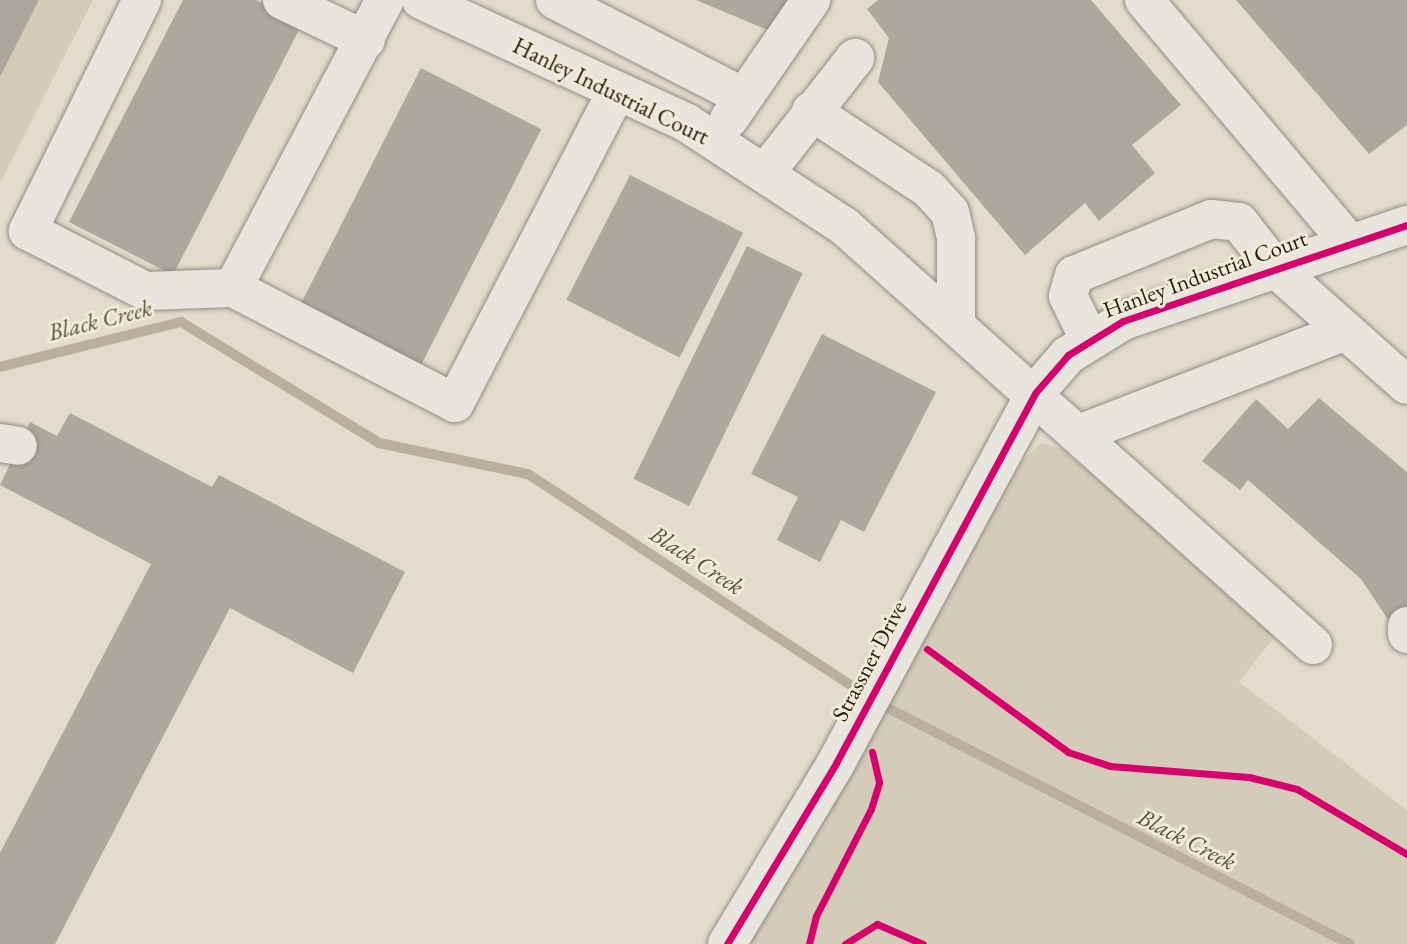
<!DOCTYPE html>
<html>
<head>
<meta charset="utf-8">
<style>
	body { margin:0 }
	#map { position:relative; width:1407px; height:944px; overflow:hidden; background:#e2dccd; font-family:"EB Garamond",serif }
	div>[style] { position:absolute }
	.green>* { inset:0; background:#d4ccb8 }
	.stream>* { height:10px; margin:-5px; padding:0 5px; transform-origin:5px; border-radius:5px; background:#b9af9c }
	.building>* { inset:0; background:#ada89e; transform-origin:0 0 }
	.roads { filter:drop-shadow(0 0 2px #918c82) drop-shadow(0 0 2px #918c82) }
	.minor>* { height:38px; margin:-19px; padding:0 19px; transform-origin:19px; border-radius:19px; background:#e8e5de }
	.cycleway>* { height:7px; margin:-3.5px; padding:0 3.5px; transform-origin:3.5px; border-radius:3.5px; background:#d6006c }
	span { translate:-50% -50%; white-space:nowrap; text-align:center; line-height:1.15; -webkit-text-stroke:6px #f1ead9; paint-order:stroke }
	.street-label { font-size:23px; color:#251a0e }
	.water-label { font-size:24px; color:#594e3e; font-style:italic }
</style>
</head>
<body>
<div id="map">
	<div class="green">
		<div style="clip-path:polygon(39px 0,93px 0,0 183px,0 77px)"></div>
		<div style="clip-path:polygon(1041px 443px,1059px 448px,1284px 625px,1239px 682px,1407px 810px,1407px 944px,727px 944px,906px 633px,1024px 459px)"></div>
	</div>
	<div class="stream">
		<div style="left:0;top:367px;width:187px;rotate:-14deg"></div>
		<div style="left:181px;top:322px;width:232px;rotate:31.4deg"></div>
		<div style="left:379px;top:443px;width:152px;rotate:11.8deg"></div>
		<div style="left:528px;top:474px;width:402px;rotate:33.2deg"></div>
		<div style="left:876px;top:702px;width:532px;rotate:27.05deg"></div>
	</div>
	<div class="building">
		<div style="clip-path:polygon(0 0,39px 0,0 77px)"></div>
		<div style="clip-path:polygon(183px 0,256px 0,302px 24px,173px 275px,69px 222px)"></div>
		<div style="clip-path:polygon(696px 0,789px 0,775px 33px)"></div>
		<div style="clip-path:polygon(878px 0,1091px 0,1181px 105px,1132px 145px,1155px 173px,1099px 221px,1085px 203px,1025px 255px,878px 82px,889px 38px,867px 9px)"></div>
		<div style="clip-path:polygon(1236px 0,1407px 0,1407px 125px,1369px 154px)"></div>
		<div style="left:421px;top:68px;width:135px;height:268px;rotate:27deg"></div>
		<div style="left:630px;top:175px;width:127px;height:140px;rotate:27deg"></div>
		<div style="left:747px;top:246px;width:62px;height:259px;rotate:26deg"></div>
		<div style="clip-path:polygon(822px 334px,936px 392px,864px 532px,841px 520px,820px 562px,777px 540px,798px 497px,751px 474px)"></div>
		<div style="clip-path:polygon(1319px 398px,1407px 472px,1407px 607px,1389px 621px,1361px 579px,1248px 480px,1240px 490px,1202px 461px,1256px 399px,1288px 429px)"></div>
		<div style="clip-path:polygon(70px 413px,212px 487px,219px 475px,405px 572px,353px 673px,230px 608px,55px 944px,0 944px,0 853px,151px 564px,0 485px,30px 422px,57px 436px)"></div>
	</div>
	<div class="roads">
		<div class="minor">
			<div style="left:142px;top:0;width:258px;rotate:116.3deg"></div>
			<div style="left:28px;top:231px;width:131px;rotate:27.1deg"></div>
			<div style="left:145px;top:291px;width:88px;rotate:-2deg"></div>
			<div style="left:233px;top:288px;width:326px;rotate:-62.2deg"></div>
			<div style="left:282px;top:0;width:93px;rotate:25.5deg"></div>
			<div style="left:421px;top:0;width:293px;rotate:24.8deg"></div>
			<div style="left:687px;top:123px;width:188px;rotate:33.3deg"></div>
			<div style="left:844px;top:226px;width:629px;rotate:41.78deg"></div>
			<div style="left:555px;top:0;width:212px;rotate:27.2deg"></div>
			<div style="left:1144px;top:0;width:319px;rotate:49.8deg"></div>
			<div style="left:811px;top:111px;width:141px;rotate:33.5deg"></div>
			<div style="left:929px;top:189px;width:31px;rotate:48deg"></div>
			<div style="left:950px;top:212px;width:28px;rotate:77deg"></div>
			<div style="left:956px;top:239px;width:84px;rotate:90deg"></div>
			<div style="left:729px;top:119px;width:145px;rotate:-55.4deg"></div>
			<div style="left:766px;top:172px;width:145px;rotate:-52deg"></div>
			<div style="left:233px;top:288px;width:250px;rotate:27.4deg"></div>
			<div style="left:455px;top:403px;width:350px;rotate:-62.6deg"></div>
			<div style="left:1089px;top:339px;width:48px;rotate:-116deg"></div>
			<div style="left:1068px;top:296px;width:22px;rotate:-74deg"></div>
			<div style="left:1074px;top:275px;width:148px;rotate:-22.2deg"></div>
			<div style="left:1211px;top:219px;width:28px;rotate:6deg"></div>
			<div style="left:1239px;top:222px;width:58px;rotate:52deg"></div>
			<div style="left:1275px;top:268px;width:176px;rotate:41.6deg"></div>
			<div style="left:1079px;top:434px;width:286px;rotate:-21.1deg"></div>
			<div style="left:0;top:443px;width:18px;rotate:9deg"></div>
			<div style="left:1407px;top:626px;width:8px;rotate:90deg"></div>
			<div style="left:727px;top:944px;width:211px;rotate:-58.9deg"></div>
			<div style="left:836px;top:763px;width:421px;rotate:-61.7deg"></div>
			<div style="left:1036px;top:392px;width:49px;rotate:-49.1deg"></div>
			<div style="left:1068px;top:355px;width:65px;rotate:-31.7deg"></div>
			<div style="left:1123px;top:321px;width:300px;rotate:-18.7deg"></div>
		</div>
	</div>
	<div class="cycleway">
		<div style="left:927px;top:649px;width:175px;rotate:36.1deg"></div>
		<div style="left:1068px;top:752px;width:44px;rotate:18.4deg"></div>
		<div style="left:1110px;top:766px;width:139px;rotate:4.5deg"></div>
		<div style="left:1249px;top:777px;width:49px;rotate:14deg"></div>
		<div style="left:1297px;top:789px;width:128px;rotate:30.6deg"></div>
		<div style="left:727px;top:944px;width:211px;rotate:-58.9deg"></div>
		<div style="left:836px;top:763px;width:421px;rotate:-61.7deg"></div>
		<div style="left:1036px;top:392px;width:49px;rotate:-49.1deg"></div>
		<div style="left:1068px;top:355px;width:65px;rotate:-31.7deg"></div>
		<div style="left:1123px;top:321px;width:300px;rotate:-18.7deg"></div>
		<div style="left:809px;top:944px;width:29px;rotate:-76deg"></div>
		<div style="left:816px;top:916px;width:120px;rotate:-62.8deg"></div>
		<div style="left:871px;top:809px;width:28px;rotate:-73deg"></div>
		<div style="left:879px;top:782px;width:31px;rotate:-103deg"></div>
		<div style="left:845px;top:944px;width:38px;rotate:-32deg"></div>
		<div style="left:877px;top:924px;width:50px;rotate:23.5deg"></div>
	</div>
	<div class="street-label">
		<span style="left:611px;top:91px;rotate:26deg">Hanley Industrial Court</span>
		<span style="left:1205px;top:274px;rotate:-20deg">Hanley Industrial Court</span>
		<span style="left:869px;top:661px;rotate:-62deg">Strassner Drive</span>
	</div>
	<div class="water-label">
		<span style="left:100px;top:320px;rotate:-14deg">Black Creek</span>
		<span style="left:697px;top:560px;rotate:33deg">Black Creek</span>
		<span style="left:1187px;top:839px;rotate:27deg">Black Creek</span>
	</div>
</div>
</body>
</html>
